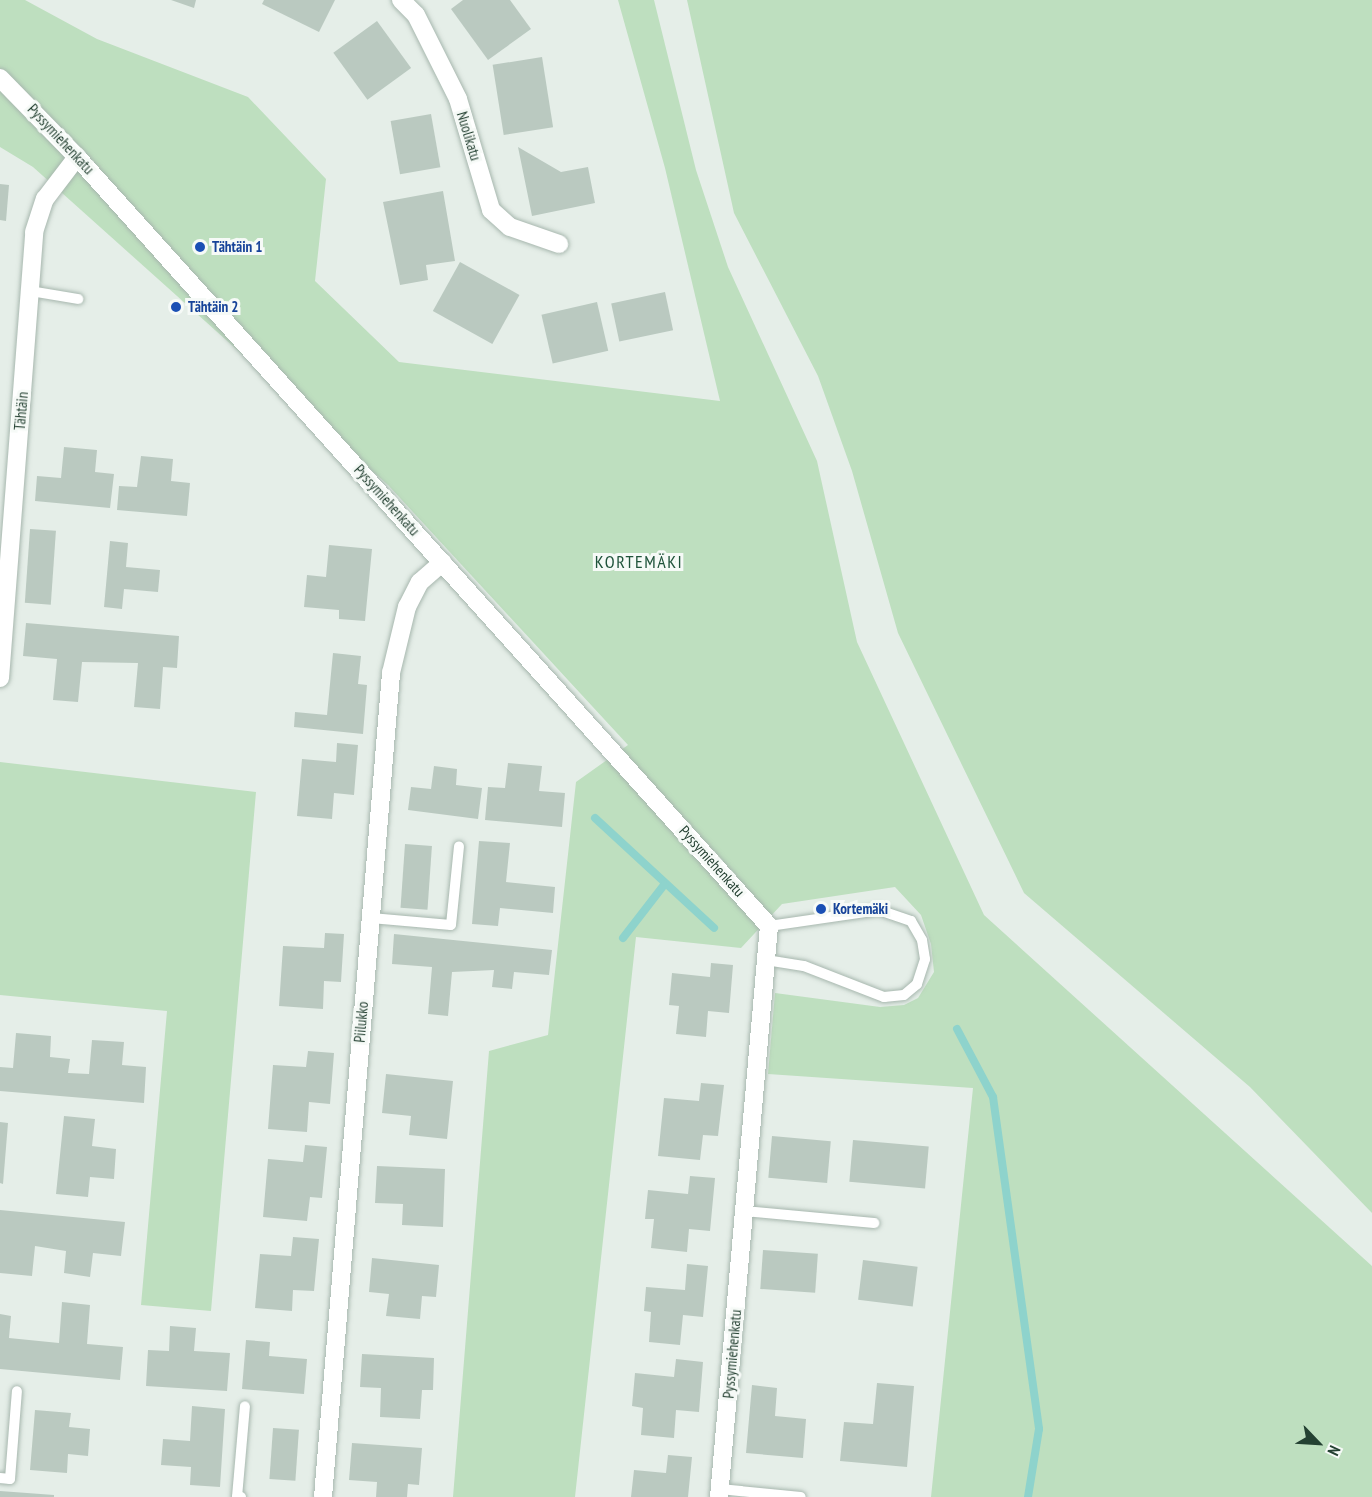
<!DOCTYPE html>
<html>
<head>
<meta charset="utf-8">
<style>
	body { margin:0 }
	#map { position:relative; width:1372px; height:1497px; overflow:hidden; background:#e5eee8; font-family:"PT Sans Narrow",sans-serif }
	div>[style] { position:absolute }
	.green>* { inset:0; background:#bedfbf }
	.stream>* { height:8px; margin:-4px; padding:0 4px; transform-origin:4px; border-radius:4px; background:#8ed3cc }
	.building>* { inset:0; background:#bac9c0; transform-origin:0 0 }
	.roads { filter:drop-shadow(0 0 2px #a7b7ae) drop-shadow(0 0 2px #a7b7ae) }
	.service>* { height:10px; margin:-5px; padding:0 5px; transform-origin:5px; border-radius:5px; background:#fff }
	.minor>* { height:18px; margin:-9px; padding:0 9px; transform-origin:9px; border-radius:9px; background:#fff }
	.tertiary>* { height:18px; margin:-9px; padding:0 9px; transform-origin:9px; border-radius:9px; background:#fff }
	.dots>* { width:16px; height:16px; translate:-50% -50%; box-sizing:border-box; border:3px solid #f6faf7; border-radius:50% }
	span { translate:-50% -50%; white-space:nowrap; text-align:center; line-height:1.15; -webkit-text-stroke:6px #f6faf7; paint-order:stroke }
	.street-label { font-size:15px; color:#244132 }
	.transit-label { font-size:15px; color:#164399; font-weight:700 }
	.left { translate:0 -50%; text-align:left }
	.quarter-label { font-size:18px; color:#1f533a; letter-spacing:1.5px }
	.north { position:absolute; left:1288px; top:1413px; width:60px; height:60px; -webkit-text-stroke:4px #f6faf7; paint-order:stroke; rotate:115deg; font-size:16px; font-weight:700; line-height:24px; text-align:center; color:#244132 }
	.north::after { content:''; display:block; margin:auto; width:21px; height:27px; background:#244132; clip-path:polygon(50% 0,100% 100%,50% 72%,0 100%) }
</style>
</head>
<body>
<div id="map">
	<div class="green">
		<div style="clip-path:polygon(0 0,25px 0,97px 39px,248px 97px,326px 179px,315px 281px,399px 362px,720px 401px,665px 168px,618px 0,654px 0,696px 170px,728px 267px,817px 461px,857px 642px,984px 915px,1372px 1266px,1372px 1497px,931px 1497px,973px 1088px,768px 1074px,775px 993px,880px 1007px,904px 1005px,918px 998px,934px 972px,931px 944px,921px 915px,895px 887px,782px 904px,741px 948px,636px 937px,575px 1497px,453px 1497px,489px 1051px,548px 1035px,576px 782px,628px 745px,388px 485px,33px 167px,0 147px)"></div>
		<div style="clip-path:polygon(687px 0,1372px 0,1372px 1213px,1250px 1087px,1024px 893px,898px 633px,852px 471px,818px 376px,734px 213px)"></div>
		<div style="clip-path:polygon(0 762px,256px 792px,211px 1311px,141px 1305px,167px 1011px,0 995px)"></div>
	</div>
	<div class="stream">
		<div style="left:595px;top:818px;width:162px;rotate:42.7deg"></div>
		<div style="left:623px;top:938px;width:67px;rotate:-52.3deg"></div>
		<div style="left:957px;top:1029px;width:77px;rotate:62.1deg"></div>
		<div style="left:993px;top:1097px;width:335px;rotate:82.1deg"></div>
		<div style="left:1039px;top:1429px;width:69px;rotate:99.2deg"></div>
	</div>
	<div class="building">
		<div style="clip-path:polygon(171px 0,196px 0,194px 8px)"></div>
		<div style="clip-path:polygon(264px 0,335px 0,319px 32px,262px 4px)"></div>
		<div style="clip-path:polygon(463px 0,510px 0,531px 29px,488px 60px,451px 9px)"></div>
		<div style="left:377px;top:21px;width:58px;height:54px;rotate:54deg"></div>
		<div style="left:542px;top:57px;width:71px;height:50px;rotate:81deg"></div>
		<div style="left:431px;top:114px;width:54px;height:41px;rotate:80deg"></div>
		<div style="clip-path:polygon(518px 147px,561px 172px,588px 167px,595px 203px,532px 216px)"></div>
		<div style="clip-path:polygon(0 184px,9px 185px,6px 221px,0 220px)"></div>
		<div style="clip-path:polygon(443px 191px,455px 261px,426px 265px,428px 280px,400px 285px,383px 202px)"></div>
		<div style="left:460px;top:262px;width:68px;height:56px;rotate:29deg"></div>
		<div style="left:665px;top:292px;width:39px;height:55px;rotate:78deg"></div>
		<div style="left:597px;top:302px;width:50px;height:57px;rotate:77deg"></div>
		<div style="clip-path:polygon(64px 447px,97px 450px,95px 472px,114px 474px,110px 508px,35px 501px,37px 476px,61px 478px)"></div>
		<div style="clip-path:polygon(141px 456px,173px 459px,171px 481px,190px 483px,187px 516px,117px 510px,119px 486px,137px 487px)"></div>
		<div style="left:30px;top:529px;width:26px;height:74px;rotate:4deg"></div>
		<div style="clip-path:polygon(110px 541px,128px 543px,126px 567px,160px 570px,158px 592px,124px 589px,122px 609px,104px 607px)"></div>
		<div style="clip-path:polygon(329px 545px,372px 549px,365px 621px,339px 619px,339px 610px,304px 607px,307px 575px,326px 577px)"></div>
		<div style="clip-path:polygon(26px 623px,179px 636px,177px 668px,163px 667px,160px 709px,134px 707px,138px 663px,82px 662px,78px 702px,53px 700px,57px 659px,23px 656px)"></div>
		<div style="clip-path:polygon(333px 653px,361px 656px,358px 684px,367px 685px,363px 734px,294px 727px,295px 712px,327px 715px)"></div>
		<div style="clip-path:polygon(337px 743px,358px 745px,354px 795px,334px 793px,332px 819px,297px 816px,302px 759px,336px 762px)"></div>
		<div style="clip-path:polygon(508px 763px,542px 766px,539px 791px,565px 793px,562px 827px,485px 820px,488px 787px,505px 788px)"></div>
		<div style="clip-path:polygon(434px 766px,457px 769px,456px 785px,482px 788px,478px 819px,408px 810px,411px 787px,431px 789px)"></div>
		<div style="clip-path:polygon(479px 841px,510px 843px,506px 882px,555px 887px,553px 913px,500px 908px,498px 926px,472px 924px)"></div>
		<div style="left:405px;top:844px;width:27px;height:64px;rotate:4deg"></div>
		<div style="clip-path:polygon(325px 933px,344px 934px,341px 982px,324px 981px,323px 1009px,279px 1006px,283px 946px,324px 948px)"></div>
		<div style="clip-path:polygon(394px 934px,552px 950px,549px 975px,514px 972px,512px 989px,492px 987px,494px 970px,452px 972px,448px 1016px,428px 1014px,432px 967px,392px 964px)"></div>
		<div style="clip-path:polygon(711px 963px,733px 965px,729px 1013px,708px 1011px,706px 1037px,676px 1034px,679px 1006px,669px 1005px,672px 973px,710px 977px)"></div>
		<div style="clip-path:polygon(16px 1033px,51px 1036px,50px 1057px,70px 1059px,68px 1073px,89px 1074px,92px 1040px,124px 1042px,122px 1065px,146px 1067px,144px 1103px,0 1091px,0 1067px,13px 1068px)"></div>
		<div style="clip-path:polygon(308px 1051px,334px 1053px,330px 1104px,309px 1102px,307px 1132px,268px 1129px,273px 1065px,306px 1067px)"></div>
		<div style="clip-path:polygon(386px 1074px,453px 1081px,447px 1139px,409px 1135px,411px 1116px,382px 1113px)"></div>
		<div style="clip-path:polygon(701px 1083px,724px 1085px,718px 1136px,703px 1135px,700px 1160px,658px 1156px,664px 1098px,699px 1101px)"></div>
		<div style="clip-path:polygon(64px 1116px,95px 1119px,92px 1146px,116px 1149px,114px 1179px,90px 1177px,88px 1197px,56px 1194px)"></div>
		<div style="clip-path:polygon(0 1122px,8px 1123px,3px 1184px,0 1183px)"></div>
		<div style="left:772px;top:1136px;width:59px;height:42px;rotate:5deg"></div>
		<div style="left:853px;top:1140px;width:76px;height:42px;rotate:5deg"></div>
		<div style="clip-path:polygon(305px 1145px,327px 1147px,322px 1198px,310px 1197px,307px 1221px,263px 1217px,268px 1159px,303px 1162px)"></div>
		<div style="clip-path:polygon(377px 1166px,445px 1169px,443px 1227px,402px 1225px,403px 1204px,375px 1203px)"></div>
		<div style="clip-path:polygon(690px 1176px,715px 1178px,710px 1231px,689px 1229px,687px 1252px,651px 1248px,654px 1219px,645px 1219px,648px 1190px,688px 1194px)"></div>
		<div style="clip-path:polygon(0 1210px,125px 1222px,121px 1256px,93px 1253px,90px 1277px,64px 1273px,66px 1251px,35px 1246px,32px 1276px,0 1273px)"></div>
		<div style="clip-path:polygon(293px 1237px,319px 1239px,314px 1291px,293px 1290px,292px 1311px,255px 1308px,260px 1254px,291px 1256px)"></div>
		<div style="left:763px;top:1250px;width:55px;height:39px;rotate:4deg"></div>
		<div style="clip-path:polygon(372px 1258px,439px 1265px,436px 1297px,422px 1296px,420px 1319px,386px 1316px,389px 1294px,369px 1292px)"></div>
		<div style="left:863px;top:1260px;width:55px;height:40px;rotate:7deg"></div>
		<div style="clip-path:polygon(687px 1264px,708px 1266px,703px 1317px,683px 1315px,680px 1345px,649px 1342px,651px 1312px,644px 1311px,646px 1287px,685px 1290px)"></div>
		<div style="clip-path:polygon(62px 1302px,90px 1305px,87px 1344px,123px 1347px,120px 1380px,0 1369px,0 1314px,11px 1316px,9px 1338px,59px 1343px)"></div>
		<div style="clip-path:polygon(170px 1326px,196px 1328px,194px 1351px,230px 1353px,227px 1391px,146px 1386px,148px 1350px,169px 1351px)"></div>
		<div style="clip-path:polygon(246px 1340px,270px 1342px,269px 1356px,307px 1359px,304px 1394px,242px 1389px)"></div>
		<div style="clip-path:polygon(362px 1354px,434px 1358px,433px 1390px,422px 1390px,420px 1419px,380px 1417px,381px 1388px,360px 1387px)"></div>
		<div style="clip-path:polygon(676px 1359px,703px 1362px,699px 1412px,676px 1410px,674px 1438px,641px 1435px,643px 1408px,632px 1406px,635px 1373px,674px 1377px)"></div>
		<div style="clip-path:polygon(877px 1383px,914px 1386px,907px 1467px,840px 1461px,844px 1422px,873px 1424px)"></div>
		<div style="clip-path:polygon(752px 1385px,777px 1388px,775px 1416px,806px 1419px,803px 1458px,746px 1453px)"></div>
		<div style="clip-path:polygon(192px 1406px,225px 1409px,220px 1487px,190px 1485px,191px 1467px,161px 1465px,163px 1439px,190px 1441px)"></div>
		<div style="clip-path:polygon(35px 1410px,71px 1413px,69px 1427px,90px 1429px,88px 1456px,68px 1454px,67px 1473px,30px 1470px)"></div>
		<div style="left:273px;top:1428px;width:26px;height:51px;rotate:4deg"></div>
		<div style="clip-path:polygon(352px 1443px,422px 1448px,419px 1485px,408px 1484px,407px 1497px,376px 1497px,377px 1482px,349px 1480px)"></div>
		<div style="clip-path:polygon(668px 1455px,692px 1457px,688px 1497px,631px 1497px,634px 1470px,666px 1473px)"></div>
		<div style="clip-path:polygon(0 1491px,54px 1495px,54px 1497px,0 1497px)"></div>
	</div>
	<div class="roads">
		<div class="service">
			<div style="left:30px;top:291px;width:49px;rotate:9.5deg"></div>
			<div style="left:371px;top:918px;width:80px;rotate:5deg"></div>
			<div style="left:451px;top:925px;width:79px;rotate:-84.2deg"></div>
			<div style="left:766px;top:960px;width:38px;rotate:9deg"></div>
			<div style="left:804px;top:966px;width:86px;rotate:21.2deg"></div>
			<div style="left:884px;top:997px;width:20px;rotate:-6deg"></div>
			<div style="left:904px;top:995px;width:17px;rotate:-40deg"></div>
			<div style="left:917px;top:984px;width:26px;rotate:-72deg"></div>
			<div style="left:925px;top:959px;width:19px;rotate:-99deg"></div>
			<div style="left:922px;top:940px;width:22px;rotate:-120deg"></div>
			<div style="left:911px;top:921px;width:34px;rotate:-161deg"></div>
			<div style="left:879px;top:910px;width:111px;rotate:171.7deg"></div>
			<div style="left:744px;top:1211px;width:131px;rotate:5.3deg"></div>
			<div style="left:0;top:1478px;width:10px;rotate:6deg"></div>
			<div style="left:10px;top:1479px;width:88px;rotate:-85.5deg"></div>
			<div style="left:720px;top:1489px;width:81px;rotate:5.6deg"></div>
			<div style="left:241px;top:1497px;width:4px;rotate:180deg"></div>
			<div style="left:237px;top:1497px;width:91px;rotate:-85deg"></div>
		</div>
		<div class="minor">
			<div style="left:401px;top:0;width:21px;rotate:45deg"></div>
			<div style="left:416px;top:15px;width:94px;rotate:63.4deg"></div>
			<div style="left:458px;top:99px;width:116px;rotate:73.4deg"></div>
			<div style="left:491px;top:210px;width:25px;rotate:42deg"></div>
			<div style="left:510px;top:227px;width:52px;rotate:19.1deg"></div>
			<div style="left:0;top:678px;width:447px;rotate:-85.6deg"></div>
			<div style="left:34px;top:232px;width:35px;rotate:-72deg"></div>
			<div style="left:45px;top:199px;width:53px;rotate:-52.7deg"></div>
			<div style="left:323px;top:1497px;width:827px;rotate:-85.28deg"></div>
			<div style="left:391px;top:673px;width:68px;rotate:-76.4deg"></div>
			<div style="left:407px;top:607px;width:28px;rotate:-63deg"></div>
			<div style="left:420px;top:582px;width:30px;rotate:-41deg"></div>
			<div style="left:719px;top:1497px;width:573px;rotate:-85deg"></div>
		</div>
		<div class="tertiary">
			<div style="left:0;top:78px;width:110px;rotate:45.7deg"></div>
			<div style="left:77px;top:157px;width:1035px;rotate:48.02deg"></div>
		</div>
	</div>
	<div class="dots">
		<div style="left:200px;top:247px;background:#1a4fb4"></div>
		<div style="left:176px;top:307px;background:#1a4fb4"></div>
		<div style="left:821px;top:909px;background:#1a4fb4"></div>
	</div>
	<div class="street-label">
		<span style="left:469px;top:136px;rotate:73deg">Nuolikatu</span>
		<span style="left:61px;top:139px;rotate:47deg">Pyssymiehenkatu</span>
		<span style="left:21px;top:411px;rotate:-85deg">Tähtäin</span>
		<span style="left:387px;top:500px;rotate:48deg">Pyssymiehenkatu</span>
		<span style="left:712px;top:861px;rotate:48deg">Pyssymiehenkatu</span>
		<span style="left:361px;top:1022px;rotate:-85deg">Piilukko</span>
		<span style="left:732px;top:1354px;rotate:-85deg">Pyssymiehenkatu</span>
	</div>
	<div class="transit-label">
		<span class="left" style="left:212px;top:247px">Tähtäin 1</span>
		<span class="left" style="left:188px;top:307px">Tähtäin 2</span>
		<span class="left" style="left:833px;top:909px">Kortemäki</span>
	</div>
	<div class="quarter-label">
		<span style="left:639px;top:562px">KORTEMÄKI</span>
	</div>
	<div class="north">N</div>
</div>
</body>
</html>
